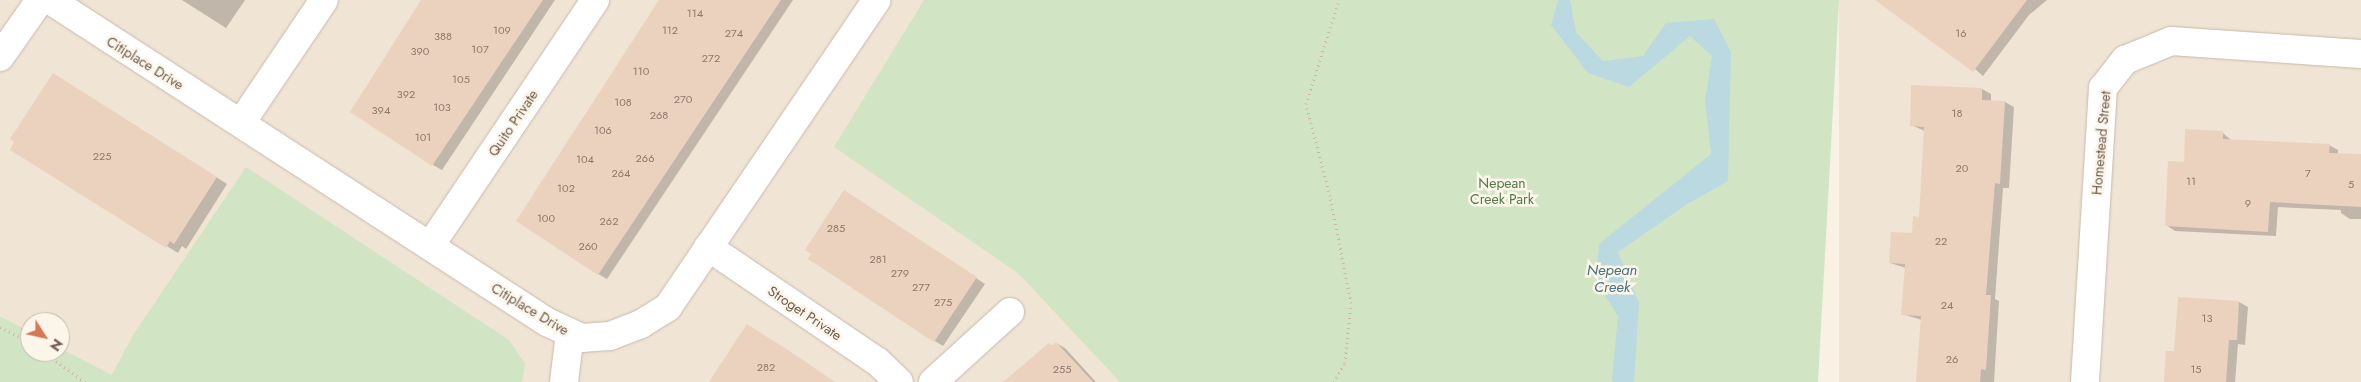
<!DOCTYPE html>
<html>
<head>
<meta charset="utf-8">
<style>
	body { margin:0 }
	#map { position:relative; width:2361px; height:382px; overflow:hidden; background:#f9f2e4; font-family:Jost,sans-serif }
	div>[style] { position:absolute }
	.residential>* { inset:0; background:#f0e4d4; transform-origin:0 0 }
	.green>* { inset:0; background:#d1e5c5 }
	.water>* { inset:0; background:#bbd9e0 }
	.shadow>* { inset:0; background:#0003 }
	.building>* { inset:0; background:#ebd2bf }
	.path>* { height:3px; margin-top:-1.5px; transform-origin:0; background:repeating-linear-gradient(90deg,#cfb6a3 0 1px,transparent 0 5px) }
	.roads { filter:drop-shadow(0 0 1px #c8baac) drop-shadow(0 0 1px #c8baac) }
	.minor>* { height:28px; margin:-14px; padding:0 14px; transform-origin:14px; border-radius:14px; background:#fff }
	span { translate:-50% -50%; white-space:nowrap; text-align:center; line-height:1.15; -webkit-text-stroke:5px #fcf6ea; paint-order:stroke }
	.number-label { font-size:11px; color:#8d786a }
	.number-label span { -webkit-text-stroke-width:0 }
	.street-label { font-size:14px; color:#6e5a4d }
	.park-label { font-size:14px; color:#55794a }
	.water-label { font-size:15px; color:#4a747f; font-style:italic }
	.north { position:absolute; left:20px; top:312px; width:50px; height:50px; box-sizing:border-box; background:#fcf6ea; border:1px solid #c3b8ab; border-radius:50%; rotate:125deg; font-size:14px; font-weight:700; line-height:20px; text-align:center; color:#6e5a4d }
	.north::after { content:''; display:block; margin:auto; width:18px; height:22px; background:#d47858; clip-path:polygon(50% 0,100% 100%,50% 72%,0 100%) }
</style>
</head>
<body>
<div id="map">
	<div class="residential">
		<div style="clip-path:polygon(0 0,1192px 0,1165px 382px,117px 382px,112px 375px,60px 348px,60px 322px,30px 322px,30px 332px,0 316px)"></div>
		<div style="left:1839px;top:0;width:522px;height:383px"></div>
	</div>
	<div class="green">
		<div style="clip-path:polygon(924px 0,1839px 0,1818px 382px,1120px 382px,1018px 273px,834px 147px)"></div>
		<div style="clip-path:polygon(246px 167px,509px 340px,525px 364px,522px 382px,0 382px,0 316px,30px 332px,30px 352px,60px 352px,60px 348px,112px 375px,133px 335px)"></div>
	</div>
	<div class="water">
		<div style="clip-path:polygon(1558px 0,1570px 0,1576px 32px,1603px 61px,1643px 56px,1666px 23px,1714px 19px,1731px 52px,1728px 181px,1689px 203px,1618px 252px,1639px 303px,1634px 382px,1613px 382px,1612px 379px,1618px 316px,1596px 281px,1599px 244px,1711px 154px,1705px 101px,1712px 56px,1690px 36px,1629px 87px,1588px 73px,1551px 25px)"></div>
	</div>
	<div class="shadow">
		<div style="clip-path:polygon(182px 0,245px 0,226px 28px)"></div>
		<div style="clip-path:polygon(424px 0,555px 0,442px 170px,433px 165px)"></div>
		<div style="clip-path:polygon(662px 0,793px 0,607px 279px,598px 274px)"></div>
		<div style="clip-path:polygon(1897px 0,2047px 0,2029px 15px,1983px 76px)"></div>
		<div style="clip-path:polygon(65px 81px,227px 184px,186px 249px,182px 246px,178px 253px,11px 150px)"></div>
		<div style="clip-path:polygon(1982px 89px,1991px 94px,1991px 101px,2005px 102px,2014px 107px,2009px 188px,2003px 188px,1995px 299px,1999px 301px,1994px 382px,1917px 382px,1922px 320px,1902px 314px,1906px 268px,1890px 263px,1913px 235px,1920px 218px,1925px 131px,1911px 125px)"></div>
		<div style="clip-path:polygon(2223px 133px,2232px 141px,2329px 145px,2338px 150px,2338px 154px,2361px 155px,2361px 219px,2350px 219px,2341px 213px,2341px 210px,2278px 207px,2276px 236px,2175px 231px,2166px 225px,2185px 163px)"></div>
		<div style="clip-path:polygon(853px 197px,985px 284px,943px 346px,935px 341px)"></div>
		<div style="clip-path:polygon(2239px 302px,2248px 307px,2245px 345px,2238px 344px,2235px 382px,2166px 382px,2175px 353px)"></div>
		<div style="clip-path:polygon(1056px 343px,1065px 348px,1096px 382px,1006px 382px,1049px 344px,1053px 346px)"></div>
	</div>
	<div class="building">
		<div style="clip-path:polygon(421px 0,543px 0,432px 166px,350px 112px)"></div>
		<div style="clip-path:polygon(659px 0,781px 0,598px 275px,516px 221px)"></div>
		<div style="clip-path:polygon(1875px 0,2027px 0,1973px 72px)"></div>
		<div style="clip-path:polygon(53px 73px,217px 177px,174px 244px,170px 241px,166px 248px,10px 150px,14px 142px,10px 139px)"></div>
		<div style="clip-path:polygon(1911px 85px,1982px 88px,1982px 100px,2005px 101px,2000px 184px,1995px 183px,1986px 295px,1991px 295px,1986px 370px,1981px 369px,1980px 382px,1916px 382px,1921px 316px,1901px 315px,1905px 264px,1889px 263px,1891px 232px,1912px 233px,1913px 216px,1919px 217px,1924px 127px,1910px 126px)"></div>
		<div style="clip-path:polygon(2185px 129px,2223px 131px,2223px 139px,2330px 144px,2329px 153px,2361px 154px,2361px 207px,2270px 202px,2268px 232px,2165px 226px,2168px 161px,2184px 162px)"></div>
		<div style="clip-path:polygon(844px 190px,977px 277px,934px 342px,808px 259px,811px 254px,805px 250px)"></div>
		<div style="clip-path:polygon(2178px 297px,2239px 301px,2237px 340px,2229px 340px,2226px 382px,2164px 382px,2166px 351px,2174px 351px)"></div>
		<div style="clip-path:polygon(747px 324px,791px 352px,835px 382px,709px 382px)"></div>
		<div style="clip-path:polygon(1056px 342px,1093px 382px,1003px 382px,1049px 343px,1052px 346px)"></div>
	</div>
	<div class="path">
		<div style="left:0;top:327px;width:34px;rotate:27deg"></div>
		<div style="left:44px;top:352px;width:51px;rotate:36.2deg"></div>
		<div style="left:1334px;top:382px;width:22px;rotate:-60deg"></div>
		<div style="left:1345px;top:363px;width:60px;rotate:-84.3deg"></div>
		<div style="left:1351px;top:303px;width:109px;rotate:-101.1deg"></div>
		<div style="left:1330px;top:196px;width:95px;rotate:-104.6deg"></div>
		<div style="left:1306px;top:104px;width:109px;rotate:-72.4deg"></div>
	</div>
	<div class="roads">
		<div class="minor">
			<div style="left:50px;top:0;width:592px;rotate:32.94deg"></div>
			<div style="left:547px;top:322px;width:38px;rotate:25deg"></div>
			<div style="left:581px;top:338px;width:29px;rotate:-4deg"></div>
			<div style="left:610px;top:336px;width:33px;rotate:-21deg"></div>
			<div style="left:641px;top:324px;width:32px;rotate:-32deg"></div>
			<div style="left:668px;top:307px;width:371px;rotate:-55.8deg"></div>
			<div style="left:0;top:57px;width:70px;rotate:-54.9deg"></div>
			<div style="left:241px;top:123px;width:148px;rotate:-56deg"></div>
			<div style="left:430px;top:246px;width:296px;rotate:-56.1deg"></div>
			<div style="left:708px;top:247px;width:205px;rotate:34.1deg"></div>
			<div style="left:878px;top:362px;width:29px;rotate:44deg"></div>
			<div style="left:564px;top:382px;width:49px;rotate:-83deg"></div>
			<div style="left:933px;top:382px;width:104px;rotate:-42.3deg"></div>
			<div style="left:2085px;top:382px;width:295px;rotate:-86.5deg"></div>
			<div style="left:2103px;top:88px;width:36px;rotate:-52deg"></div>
			<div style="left:2125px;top:60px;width:50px;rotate:-22.4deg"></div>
			<div style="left:2171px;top:41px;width:190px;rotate:3.9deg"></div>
		</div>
	</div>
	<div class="number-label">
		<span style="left:695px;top:13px">114</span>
		<span style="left:502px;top:30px">109</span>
		<span style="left:670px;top:30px">112</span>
		<span style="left:734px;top:33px">274</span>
		<span style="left:1961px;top:33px">16</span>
		<span style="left:443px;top:36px">388</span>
		<span style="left:480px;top:49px">107</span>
		<span style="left:420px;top:51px">390</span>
		<span style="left:711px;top:58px">272</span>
		<span style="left:641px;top:71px">110</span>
		<span style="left:461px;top:79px">105</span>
		<span style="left:406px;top:94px">392</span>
		<span style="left:683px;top:99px">270</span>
		<span style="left:623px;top:102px">108</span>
		<span style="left:442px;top:107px">103</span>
		<span style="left:381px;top:110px">394</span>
		<span style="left:1957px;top:113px">18</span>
		<span style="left:659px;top:115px">268</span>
		<span style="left:603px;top:130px">106</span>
		<span style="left:423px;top:137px">101</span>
		<span style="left:102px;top:156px">225</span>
		<span style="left:645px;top:158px">266</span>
		<span style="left:585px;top:159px">104</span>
		<span style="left:1962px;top:168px">20</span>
		<span style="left:621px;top:173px">264</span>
		<span style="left:2308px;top:173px">7</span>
		<span style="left:2191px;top:181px">11</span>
		<span style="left:2351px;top:184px">5</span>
		<span style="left:566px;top:188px">102</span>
		<span style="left:2248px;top:203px">9</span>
		<span style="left:546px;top:218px">100</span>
		<span style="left:609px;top:221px">262</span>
		<span style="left:836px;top:228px">285</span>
		<span style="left:1941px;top:241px">22</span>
		<span style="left:588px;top:246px">260</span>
		<span style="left:878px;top:259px">281</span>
		<span style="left:900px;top:273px">279</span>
		<span style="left:921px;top:287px">277</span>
		<span style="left:943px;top:302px">275</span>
		<span style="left:1947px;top:305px">24</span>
		<span style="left:2207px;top:318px">13</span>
		<span style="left:1952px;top:359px">26</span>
		<span style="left:766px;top:367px">282</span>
		<span style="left:1062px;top:369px">255</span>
		<span style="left:2196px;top:369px">15</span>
	</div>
	<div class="street-label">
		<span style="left:145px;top:63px;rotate:32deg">Citiplace Drive</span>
		<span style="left:513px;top:123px;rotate:-56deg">Quito Private</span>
		<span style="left:2101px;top:143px;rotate:-85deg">Homestead Street</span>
		<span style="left:530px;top:309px;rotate:31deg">Citiplace Drive</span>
		<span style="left:805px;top:313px;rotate:34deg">Stroget Private</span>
	</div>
	<div class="park-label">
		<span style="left:1502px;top:191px">Nepean<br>Creek Park</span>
	</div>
	<div class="water-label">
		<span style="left:1612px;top:279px">Nepean<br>Creek</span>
	</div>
	<div class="north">N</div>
</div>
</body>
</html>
